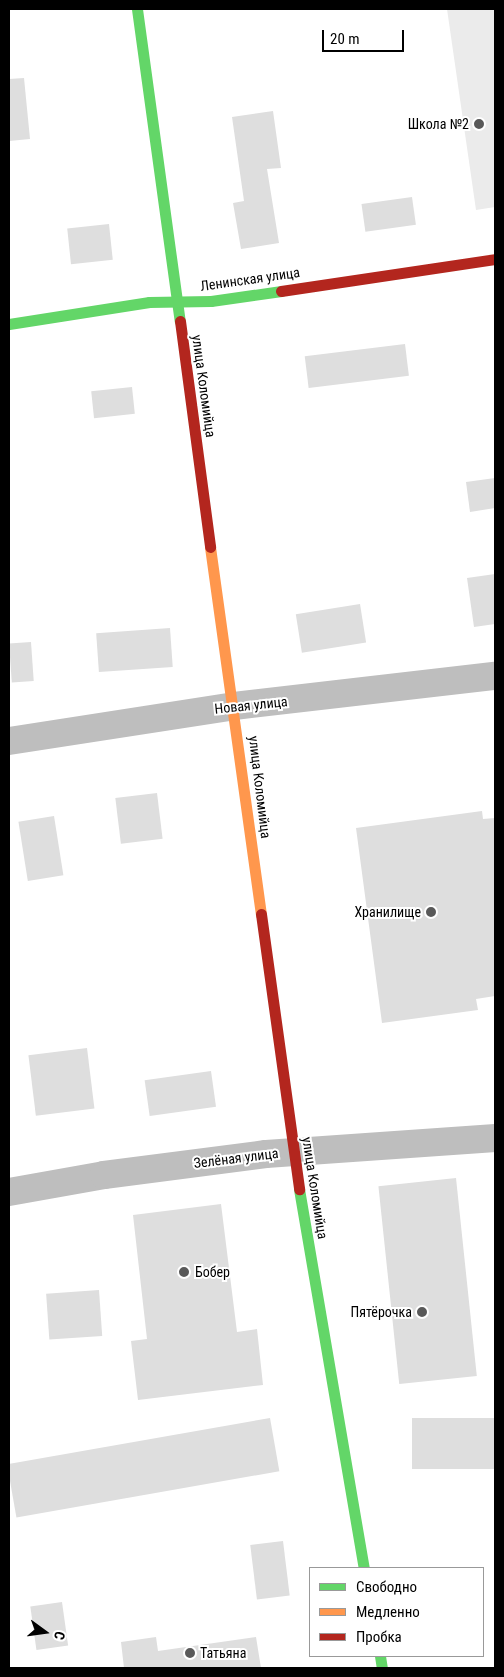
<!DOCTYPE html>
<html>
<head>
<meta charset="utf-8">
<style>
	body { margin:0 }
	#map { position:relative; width:504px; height:1677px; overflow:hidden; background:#fff; font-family:"Roboto Condensed",sans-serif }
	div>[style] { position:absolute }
	.green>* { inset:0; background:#ebebeb }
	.building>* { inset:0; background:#dedede; transform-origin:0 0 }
	.street>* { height:28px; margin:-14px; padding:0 14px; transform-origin:14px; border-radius:14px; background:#bebebe }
	.fast>* { height:11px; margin:-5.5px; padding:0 5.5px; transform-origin:5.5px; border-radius:5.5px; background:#63d668 }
	.slow>* { height:11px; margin:-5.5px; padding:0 5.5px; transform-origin:5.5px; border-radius:5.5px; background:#ff974d }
	.jam>* { height:11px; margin:-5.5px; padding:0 5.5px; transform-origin:5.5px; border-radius:5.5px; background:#b3261e }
	.dots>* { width:14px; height:14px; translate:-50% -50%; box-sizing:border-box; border:2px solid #fff; border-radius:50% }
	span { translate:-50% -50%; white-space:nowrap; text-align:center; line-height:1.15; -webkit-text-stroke:4px #fff; paint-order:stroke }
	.poi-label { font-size:14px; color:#000 }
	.right { translate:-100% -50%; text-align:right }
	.left { translate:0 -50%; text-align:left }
	.street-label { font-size:14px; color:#000 }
	.frame { position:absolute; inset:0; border:10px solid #000; pointer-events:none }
	.legend { position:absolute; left:309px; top:1567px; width:175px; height:90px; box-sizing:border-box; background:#fff; border:1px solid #999; margin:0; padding:6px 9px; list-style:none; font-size:15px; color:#000 }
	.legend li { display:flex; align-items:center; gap:10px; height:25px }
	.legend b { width:25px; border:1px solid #999 }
	.north { position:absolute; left:20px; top:1607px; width:50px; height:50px; -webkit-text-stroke:4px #fff; paint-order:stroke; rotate:104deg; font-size:14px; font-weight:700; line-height:20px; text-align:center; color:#000 }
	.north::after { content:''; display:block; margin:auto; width:18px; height:22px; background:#000; clip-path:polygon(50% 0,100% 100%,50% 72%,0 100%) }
	.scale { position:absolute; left:322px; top:30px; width:82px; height:22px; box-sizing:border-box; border:2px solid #000; border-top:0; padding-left:6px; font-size:15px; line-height:18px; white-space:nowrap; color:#000; -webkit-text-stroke:4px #fff; paint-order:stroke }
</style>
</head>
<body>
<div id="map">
	<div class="green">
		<div style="clip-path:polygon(447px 9px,495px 9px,495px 207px,476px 210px)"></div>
	</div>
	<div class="building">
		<div style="clip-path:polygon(24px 78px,30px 139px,9px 141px,9px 79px)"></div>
		<div style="clip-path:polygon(273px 111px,281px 168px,267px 169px,279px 243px,241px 249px,233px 203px,244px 201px,232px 117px)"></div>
		<div style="left:412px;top:197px;width:28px;height:51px;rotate:82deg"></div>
		<div style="left:109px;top:224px;width:36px;height:42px;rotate:84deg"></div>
		<div style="left:405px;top:344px;width:32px;height:101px;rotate:83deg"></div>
		<div style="left:132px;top:387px;width:27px;height:41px;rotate:84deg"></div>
		<div style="clip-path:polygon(495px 478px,495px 508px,470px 512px,466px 482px)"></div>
		<div style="clip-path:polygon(495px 574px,495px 624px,474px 627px,467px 578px)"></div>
		<div style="left:360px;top:604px;width:39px;height:65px;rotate:81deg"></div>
		<div style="left:170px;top:628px;width:39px;height:74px;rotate:86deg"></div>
		<div style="left:31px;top:642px;width:39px;height:22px;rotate:86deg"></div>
		<div style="left:157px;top:793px;width:46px;height:42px;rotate:83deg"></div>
		<div style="clip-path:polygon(482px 811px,483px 819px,495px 818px,495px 996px,476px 999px,478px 1010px,382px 1023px,356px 828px)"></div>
		<div style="left:54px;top:816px;width:60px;height:36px;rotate:81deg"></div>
		<div style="left:87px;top:1048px;width:61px;height:59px;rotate:83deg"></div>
		<div style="left:211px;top:1071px;width:36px;height:67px;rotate:82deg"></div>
		<div style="left:456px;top:1178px;width:199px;height:78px;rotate:84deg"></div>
		<div style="clip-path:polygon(221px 1204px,237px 1332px,257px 1329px,263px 1385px,138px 1400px,131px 1341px,147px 1339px,133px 1215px)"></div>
		<div style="left:99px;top:1290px;width:46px;height:53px;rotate:86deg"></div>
		<div style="left:270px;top:1418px;width:54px;height:267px;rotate:80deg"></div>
		<div style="left:495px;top:1418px;width:51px;height:83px;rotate:90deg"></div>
		<div style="left:283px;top:1541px;width:55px;height:33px;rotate:83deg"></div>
		<div style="left:62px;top:1602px;width:44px;height:32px;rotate:82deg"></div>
		<div style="clip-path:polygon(156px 1637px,158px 1651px,256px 1637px,261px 1668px,124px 1668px,121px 1642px)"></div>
	</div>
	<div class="street">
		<div style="left:9px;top:741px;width:228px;rotate:-8.8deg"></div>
		<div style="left:234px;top:706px;width:263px;rotate:-6.6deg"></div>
		<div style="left:9px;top:1192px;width:97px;rotate:-10.1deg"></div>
		<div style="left:104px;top:1175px;width:163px;rotate:-7.4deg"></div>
		<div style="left:266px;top:1154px;width:230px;rotate:-4deg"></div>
	</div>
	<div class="fast">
		<div style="left:137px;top:9px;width:315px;rotate:82.2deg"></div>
		<div style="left:9px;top:324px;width:142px;rotate:-8.9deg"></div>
		<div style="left:149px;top:302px;width:62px;rotate:-0.9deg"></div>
		<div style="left:211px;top:301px;width:71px;rotate:-8.1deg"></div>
		<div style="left:299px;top:1189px;width:385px;rotate:80.3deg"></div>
		<div style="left:380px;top:1656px;width:12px;rotate:81deg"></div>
	</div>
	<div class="slow">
		<div style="left:210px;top:547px;width:371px;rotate:82.1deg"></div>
	</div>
	<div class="jam">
		<div style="left:281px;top:291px;width:216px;rotate:-8.5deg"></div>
		<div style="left:180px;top:321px;width:228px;rotate:82.4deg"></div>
		<div style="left:261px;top:914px;width:278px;rotate:82.1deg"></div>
	</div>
	<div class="dots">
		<div style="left:479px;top:124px;background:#595959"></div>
		<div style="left:431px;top:912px;background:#595959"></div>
		<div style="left:184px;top:1272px;background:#595959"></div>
		<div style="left:422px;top:1312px;background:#595959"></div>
		<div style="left:190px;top:1653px;background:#595959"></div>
	</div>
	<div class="poi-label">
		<span class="right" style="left:469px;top:124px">Школа №2</span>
		<span class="right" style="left:421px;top:912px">Хранилище</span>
		<span class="left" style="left:195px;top:1272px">Бобер</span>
		<span class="right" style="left:412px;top:1312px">Пятёрочка</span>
		<span class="left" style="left:200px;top:1653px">Татьяна</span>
	</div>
	<div class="street-label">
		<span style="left:250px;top:279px;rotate:-8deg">Ленинская улица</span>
		<span style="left:204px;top:386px;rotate:82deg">улица Коломийца</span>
		<span style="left:251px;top:705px;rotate:-6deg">Новая улица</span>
		<span style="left:260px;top:787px;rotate:83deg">улица Коломийца</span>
		<span style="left:236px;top:1158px;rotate:-7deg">Зелёная улица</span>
		<span style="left:315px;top:1188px;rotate:81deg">улица Коломийца</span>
	</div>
	<div class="frame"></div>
	<ul class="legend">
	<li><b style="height:6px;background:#63d668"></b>Свободно</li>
	<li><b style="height:6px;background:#ff974d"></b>Медленно</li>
	<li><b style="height:6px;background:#b3261e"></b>Пробка</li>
	</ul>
	<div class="north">С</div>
	<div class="scale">20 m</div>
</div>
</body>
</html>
